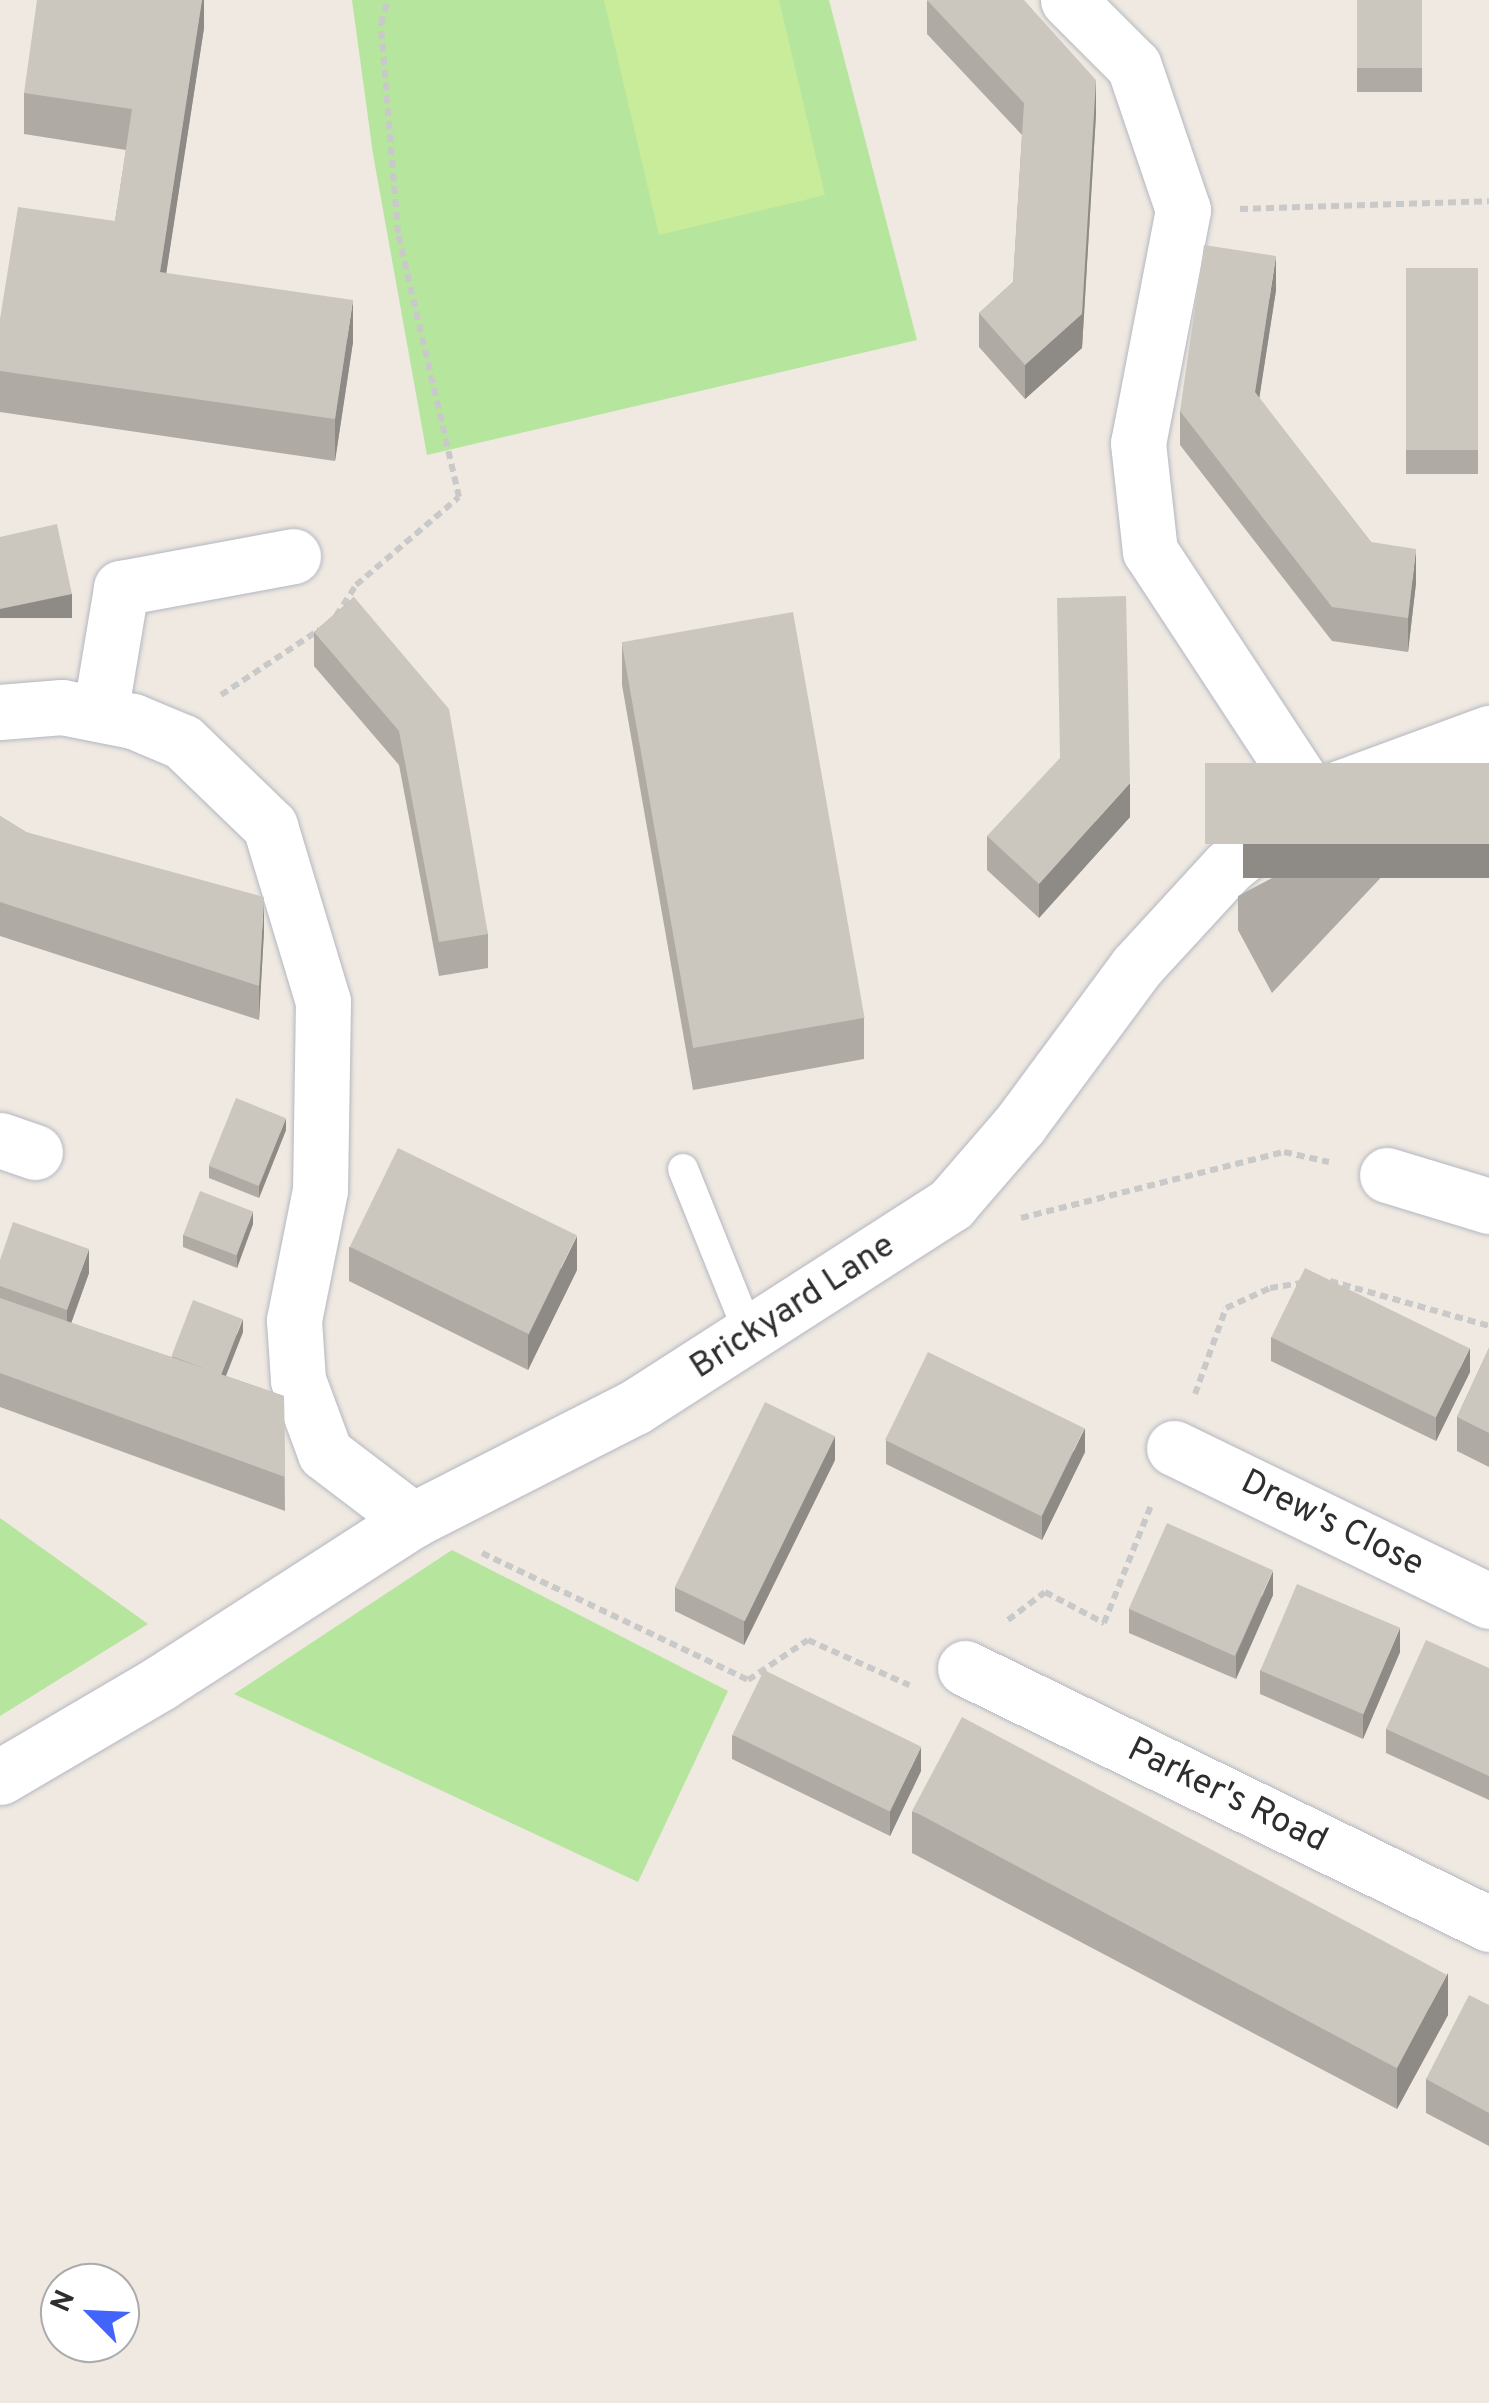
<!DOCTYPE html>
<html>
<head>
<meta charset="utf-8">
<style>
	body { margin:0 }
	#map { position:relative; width:1489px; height:2403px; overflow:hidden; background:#efe9e1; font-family:Overpass,sans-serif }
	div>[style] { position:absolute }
	.green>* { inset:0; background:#b6e59e }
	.pitch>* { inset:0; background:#c9ec9a }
	.path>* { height:6px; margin-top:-3px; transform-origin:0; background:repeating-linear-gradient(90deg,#c9c9c9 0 8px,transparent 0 13px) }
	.roads { filter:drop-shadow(0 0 2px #b4b7c1) drop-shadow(0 0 2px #b4b7c1) }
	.service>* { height:30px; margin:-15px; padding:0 15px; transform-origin:15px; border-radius:15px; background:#fff }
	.minor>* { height:55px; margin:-27.5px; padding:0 27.5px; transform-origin:27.5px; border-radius:27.5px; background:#fff }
	.wall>* { inset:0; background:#afaba4; transform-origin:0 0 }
	.shaded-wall>* { inset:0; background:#8e8b86; transform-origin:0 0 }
	.building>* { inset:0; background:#cbc7bf; transform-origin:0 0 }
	span { translate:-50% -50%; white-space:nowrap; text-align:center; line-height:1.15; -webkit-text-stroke:9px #fff; paint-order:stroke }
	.street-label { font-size:35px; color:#2e2e2e }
	.north { position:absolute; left:40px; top:2263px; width:100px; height:100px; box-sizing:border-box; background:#fff; border:2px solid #ababab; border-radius:50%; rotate:294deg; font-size:28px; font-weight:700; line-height:40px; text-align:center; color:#2e2e2e }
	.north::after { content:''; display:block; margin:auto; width:35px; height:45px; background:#4264fb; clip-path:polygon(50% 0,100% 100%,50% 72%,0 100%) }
</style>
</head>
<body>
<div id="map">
	<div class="green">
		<div style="clip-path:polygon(352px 0,829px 0,917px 340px,427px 455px,373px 154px)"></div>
		<div style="clip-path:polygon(0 1518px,148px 1624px,0 1716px)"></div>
		<div style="clip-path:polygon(452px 1550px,728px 1691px,638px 1882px,234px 1694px)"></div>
	</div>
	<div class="pitch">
		<div style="clip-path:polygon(604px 0,779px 0,825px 195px,659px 235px)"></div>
	</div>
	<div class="path">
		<div style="left:1240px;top:209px;width:249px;rotate:-1.8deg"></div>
		<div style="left:336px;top:616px;width:37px;rotate:-57deg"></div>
		<div style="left:356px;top:585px;width:135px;rotate:-40.5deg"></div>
		<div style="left:459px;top:497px;width:271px;rotate:-103deg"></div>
		<div style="left:398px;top:233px;width:210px;rotate:-94.7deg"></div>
		<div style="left:381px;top:24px;width:25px;rotate:-74deg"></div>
		<div style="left:221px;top:695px;width:118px;rotate:-33.6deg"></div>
		<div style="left:1021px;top:1218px;width:271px;rotate:-14.1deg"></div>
		<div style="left:1284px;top:1152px;width:46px;rotate:12.5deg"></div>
		<div style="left:1330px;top:1281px;width:165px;rotate:15.8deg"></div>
		<div style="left:1195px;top:1394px;width:91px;rotate:-70.2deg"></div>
		<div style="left:1226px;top:1308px;width:48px;rotate:-24.4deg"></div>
		<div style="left:1270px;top:1288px;width:33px;rotate:-9deg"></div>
		<div style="left:482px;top:1553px;width:295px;rotate:25.5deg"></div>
		<div style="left:748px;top:1680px;width:72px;rotate:-33.7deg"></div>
		<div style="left:808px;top:1640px;width:111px;rotate:24deg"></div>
		<div style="left:1008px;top:1620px;width:46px;rotate:-37.1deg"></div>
		<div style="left:1045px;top:1592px;width:67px;rotate:27.7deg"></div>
		<div style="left:1104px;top:1623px;width:129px;rotate:-68.2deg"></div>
	</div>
	<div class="roads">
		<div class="service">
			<div style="left:683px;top:1169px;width:180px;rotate:68.1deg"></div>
		</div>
		<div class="minor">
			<div style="left:1068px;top:0;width:93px;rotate:45deg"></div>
			<div style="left:1134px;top:66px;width:152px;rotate:71.2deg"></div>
			<div style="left:1183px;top:210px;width:237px;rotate:100.9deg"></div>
			<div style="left:1138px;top:443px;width:109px;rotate:83.7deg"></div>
			<div style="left:1150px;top:551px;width:295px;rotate:56.7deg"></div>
			<div style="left:0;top:712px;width:62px;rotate:-4.6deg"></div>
			<div style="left:62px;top:707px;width:72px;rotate:11.2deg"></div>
			<div style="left:133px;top:721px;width:54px;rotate:22.8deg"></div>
			<div style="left:183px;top:742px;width:121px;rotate:44deg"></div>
			<div style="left:270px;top:826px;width:183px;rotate:73.2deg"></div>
			<div style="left:323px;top:1001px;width:189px;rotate:90.9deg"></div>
			<div style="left:320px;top:1190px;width:133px;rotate:101.3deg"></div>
			<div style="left:294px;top:1320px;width:60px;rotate:86.2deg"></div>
			<div style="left:298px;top:1380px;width:78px;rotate:69.7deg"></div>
			<div style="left:325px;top:1453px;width:111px;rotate:37.3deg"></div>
			<div style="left:100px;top:714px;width:128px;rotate:-80.5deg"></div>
			<div style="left:121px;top:588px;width:175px;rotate:-10.5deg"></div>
			<div style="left:0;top:1140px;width:37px;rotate:19deg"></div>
			<div style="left:1387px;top:1175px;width:107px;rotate:16.9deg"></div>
			<div style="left:1174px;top:1448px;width:350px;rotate:25.9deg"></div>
			<div style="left:965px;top:1668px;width:583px;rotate:26.04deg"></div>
			<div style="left:0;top:1777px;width:186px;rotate:-30.4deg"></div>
			<div style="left:160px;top:1683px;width:301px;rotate:-32.8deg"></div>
			<div style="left:413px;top:1520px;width:249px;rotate:-27deg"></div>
			<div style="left:635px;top:1407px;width:376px;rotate:-32.7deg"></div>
			<div style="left:951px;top:1204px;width:106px;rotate:-49.2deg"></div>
			<div style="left:1020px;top:1124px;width:195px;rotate:-53.5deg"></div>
			<div style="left:1136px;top:967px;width:136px;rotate:-47.4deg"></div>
			<div style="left:1228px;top:867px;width:109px;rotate:-39.4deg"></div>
			<div style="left:1312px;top:798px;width:189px;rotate:-20.2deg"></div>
		</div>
	</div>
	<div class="wall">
		<div style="clip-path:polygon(204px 0,204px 28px,166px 273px,353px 342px,335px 461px,0 412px,0 319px,115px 221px,126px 150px,24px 134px,24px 93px)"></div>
		<div style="clip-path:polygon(927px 0,1096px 114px,1082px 348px,1025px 399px,979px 347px,979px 313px,1013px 282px,1022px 135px,927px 34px)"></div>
		<div style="left:1357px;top:0;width:65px;height:92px"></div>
		<div style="left:1478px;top:268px;width:206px;height:72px;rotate:90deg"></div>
		<div style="clip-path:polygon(1276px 290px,1259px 398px,1371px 542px,1416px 583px,1408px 652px,1332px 641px,1180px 445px,1180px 411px)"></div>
		<div style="clip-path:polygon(354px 597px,488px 934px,488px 968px,439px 976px,399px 765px,314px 666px,314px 632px)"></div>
		<div style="clip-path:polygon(622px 643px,864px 1018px,864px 1059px,693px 1090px,622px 685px)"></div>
		<div style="clip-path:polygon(1489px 763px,1272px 993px,1238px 930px,1238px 896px)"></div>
		<div style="clip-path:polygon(0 816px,26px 832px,264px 931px,259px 1020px,0 936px)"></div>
		<div style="clip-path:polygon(1130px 817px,1039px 918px,987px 870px,987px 836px)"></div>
		<div style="clip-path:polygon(286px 1130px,259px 1198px,209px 1178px,209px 1166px)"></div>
		<div style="clip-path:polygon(253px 1224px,237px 1268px,183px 1247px,183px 1235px)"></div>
		<div style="clip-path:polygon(349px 1247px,577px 1270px,528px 1370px,349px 1281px)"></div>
		<div style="clip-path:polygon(0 1260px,89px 1273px,71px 1323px,171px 1357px,243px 1332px,226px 1376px,284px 1396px,285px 1511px,0 1407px)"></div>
		<div style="clip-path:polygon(1271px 1337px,1470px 1372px,1436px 1441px,1271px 1361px)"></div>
		<div style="clip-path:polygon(1489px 1348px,1489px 1467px,1457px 1451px,1457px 1417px)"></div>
		<div style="clip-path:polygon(886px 1440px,1085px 1452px,1042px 1540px,886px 1464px)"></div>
		<div style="clip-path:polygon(835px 1460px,744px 1645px,675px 1611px,675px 1587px)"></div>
		<div style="clip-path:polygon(1273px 1595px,1236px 1679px,1129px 1633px,1129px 1609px)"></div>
		<div style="clip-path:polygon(1400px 1652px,1363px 1739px,1260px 1694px,1260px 1670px)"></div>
		<div style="clip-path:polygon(1489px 1668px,1489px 1800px,1386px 1753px,1386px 1729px)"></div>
		<div style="clip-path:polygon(732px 1735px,921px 1771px,890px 1836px,732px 1759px)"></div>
		<div style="clip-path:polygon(912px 1811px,1448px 2015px,1397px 2109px,912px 1853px)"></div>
		<div style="clip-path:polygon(1489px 2005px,1489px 2146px,1426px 2113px,1426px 2079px)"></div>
	</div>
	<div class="shaded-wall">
		<div style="clip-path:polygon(202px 0,204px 0,204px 28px,160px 314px,160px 272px)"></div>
		<div style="clip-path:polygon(1096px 80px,1096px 114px,1082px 348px,1025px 399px,1025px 365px)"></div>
		<div style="clip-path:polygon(1276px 256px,1276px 290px,1255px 426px,1255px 392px)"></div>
		<div style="clip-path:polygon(353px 300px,353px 342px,335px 461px,335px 419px)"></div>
		<div style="clip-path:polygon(1416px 549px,1416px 583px,1408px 652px,1408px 618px)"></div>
		<div style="left:72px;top:594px;width:24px;height:74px;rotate:90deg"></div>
		<div style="clip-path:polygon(1130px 783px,1130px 817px,1039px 918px,1039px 884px)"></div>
		<div style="left:1489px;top:844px;width:34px;height:246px;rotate:90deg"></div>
		<div style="clip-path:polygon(264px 897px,264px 931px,259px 1020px,259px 986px)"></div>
		<div style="clip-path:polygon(286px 1118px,286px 1130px,259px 1198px,259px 1186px)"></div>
		<div style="clip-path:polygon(253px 1211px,253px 1224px,237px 1268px,237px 1255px)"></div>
		<div style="clip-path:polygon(577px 1236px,577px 1270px,528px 1370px,528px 1336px)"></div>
		<div style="clip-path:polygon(89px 1249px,89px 1273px,67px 1335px,67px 1310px)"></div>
		<div style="clip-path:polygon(243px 1319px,243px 1332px,221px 1388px,221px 1375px)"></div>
		<div style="clip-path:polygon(1470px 1348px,1470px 1372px,1436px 1441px,1436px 1417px)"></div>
		<div style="clip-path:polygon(1085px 1428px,1085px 1452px,1042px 1540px,1042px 1516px)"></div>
		<div style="clip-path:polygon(835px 1436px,835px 1460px,744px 1645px,744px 1621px)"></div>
		<div style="clip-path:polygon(1273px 1571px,1273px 1595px,1236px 1679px,1236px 1655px)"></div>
		<div style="clip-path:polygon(1400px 1628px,1400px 1652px,1363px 1739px,1363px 1715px)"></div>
		<div style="clip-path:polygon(921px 1747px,921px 1771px,890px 1836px,890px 1812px)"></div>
		<div style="clip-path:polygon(1448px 1973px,1448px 2015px,1397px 2109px,1397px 2067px)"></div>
	</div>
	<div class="building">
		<div style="clip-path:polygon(37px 0,202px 0,160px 272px,353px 300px,335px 419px,0 371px,0 319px,18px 207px,115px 221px,132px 109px,24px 93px)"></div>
		<div style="clip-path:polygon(927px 0,1024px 0,1096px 80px,1082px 314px,1025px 365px,979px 313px,1013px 282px,1024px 103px)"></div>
		<div style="left:1357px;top:0;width:65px;height:68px"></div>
		<div style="clip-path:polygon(1204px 245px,1276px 256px,1255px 392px,1371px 542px,1416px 549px,1408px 618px,1332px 607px,1180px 411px)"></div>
		<div style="left:1478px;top:268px;width:182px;height:72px;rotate:90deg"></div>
		<div style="clip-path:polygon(57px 524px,72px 594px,0 609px,0 537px)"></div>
		<div style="clip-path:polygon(1126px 596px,1130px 783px,1039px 884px,987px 836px,1060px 758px,1057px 598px)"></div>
		<div style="clip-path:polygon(354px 597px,449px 709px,488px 934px,439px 942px,399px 731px,314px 632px)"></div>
		<div style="left:793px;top:612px;width:412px;height:174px;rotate:80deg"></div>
		<div style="left:1489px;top:763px;width:81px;height:284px;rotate:90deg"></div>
		<div style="clip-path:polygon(0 816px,26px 832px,264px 897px,259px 986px,0 902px)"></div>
		<div style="left:236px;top:1098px;width:54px;height:73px;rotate:22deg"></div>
		<div style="left:398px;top:1148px;width:199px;height:110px;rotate:26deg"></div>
		<div style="left:200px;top:1191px;width:57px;height:47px;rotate:21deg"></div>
		<div style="clip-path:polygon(13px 1222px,89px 1249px,67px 1310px,0 1286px,0 1260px)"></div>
		<div style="left:1305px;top:1268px;width:183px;height:77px;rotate:26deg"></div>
		<div style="clip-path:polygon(0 1298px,284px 1396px,285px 1477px,0 1373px)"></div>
		<div style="left:193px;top:1300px;width:53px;height:60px;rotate:21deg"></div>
		<div style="clip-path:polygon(1489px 1348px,1489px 1433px,1457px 1417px)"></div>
		<div style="left:928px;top:1352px;width:174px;height:98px;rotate:26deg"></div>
		<div style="left:765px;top:1402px;width:78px;height:206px;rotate:26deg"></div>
		<div style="left:1167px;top:1523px;width:116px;height:94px;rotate:24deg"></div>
		<div style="left:1297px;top:1584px;width:112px;height:94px;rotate:23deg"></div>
		<div style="clip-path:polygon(1426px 1640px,1489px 1668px,1489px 1776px,1386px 1729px)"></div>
		<div style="left:764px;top:1670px;width:175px;height:72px;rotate:26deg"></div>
		<div style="left:962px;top:1717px;width:549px;height:106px;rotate:28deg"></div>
		<div style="clip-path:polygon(1469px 1995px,1489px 2005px,1489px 2113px,1426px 2079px)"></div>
	</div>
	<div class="street-label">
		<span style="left:793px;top:1307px;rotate:-33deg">Brickyard Lane</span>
		<span style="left:1332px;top:1524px;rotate:26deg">Drew's Close</span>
		<span style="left:1227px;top:1796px;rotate:26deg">Parker's Road</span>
	</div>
	<div class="north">N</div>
</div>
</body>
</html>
